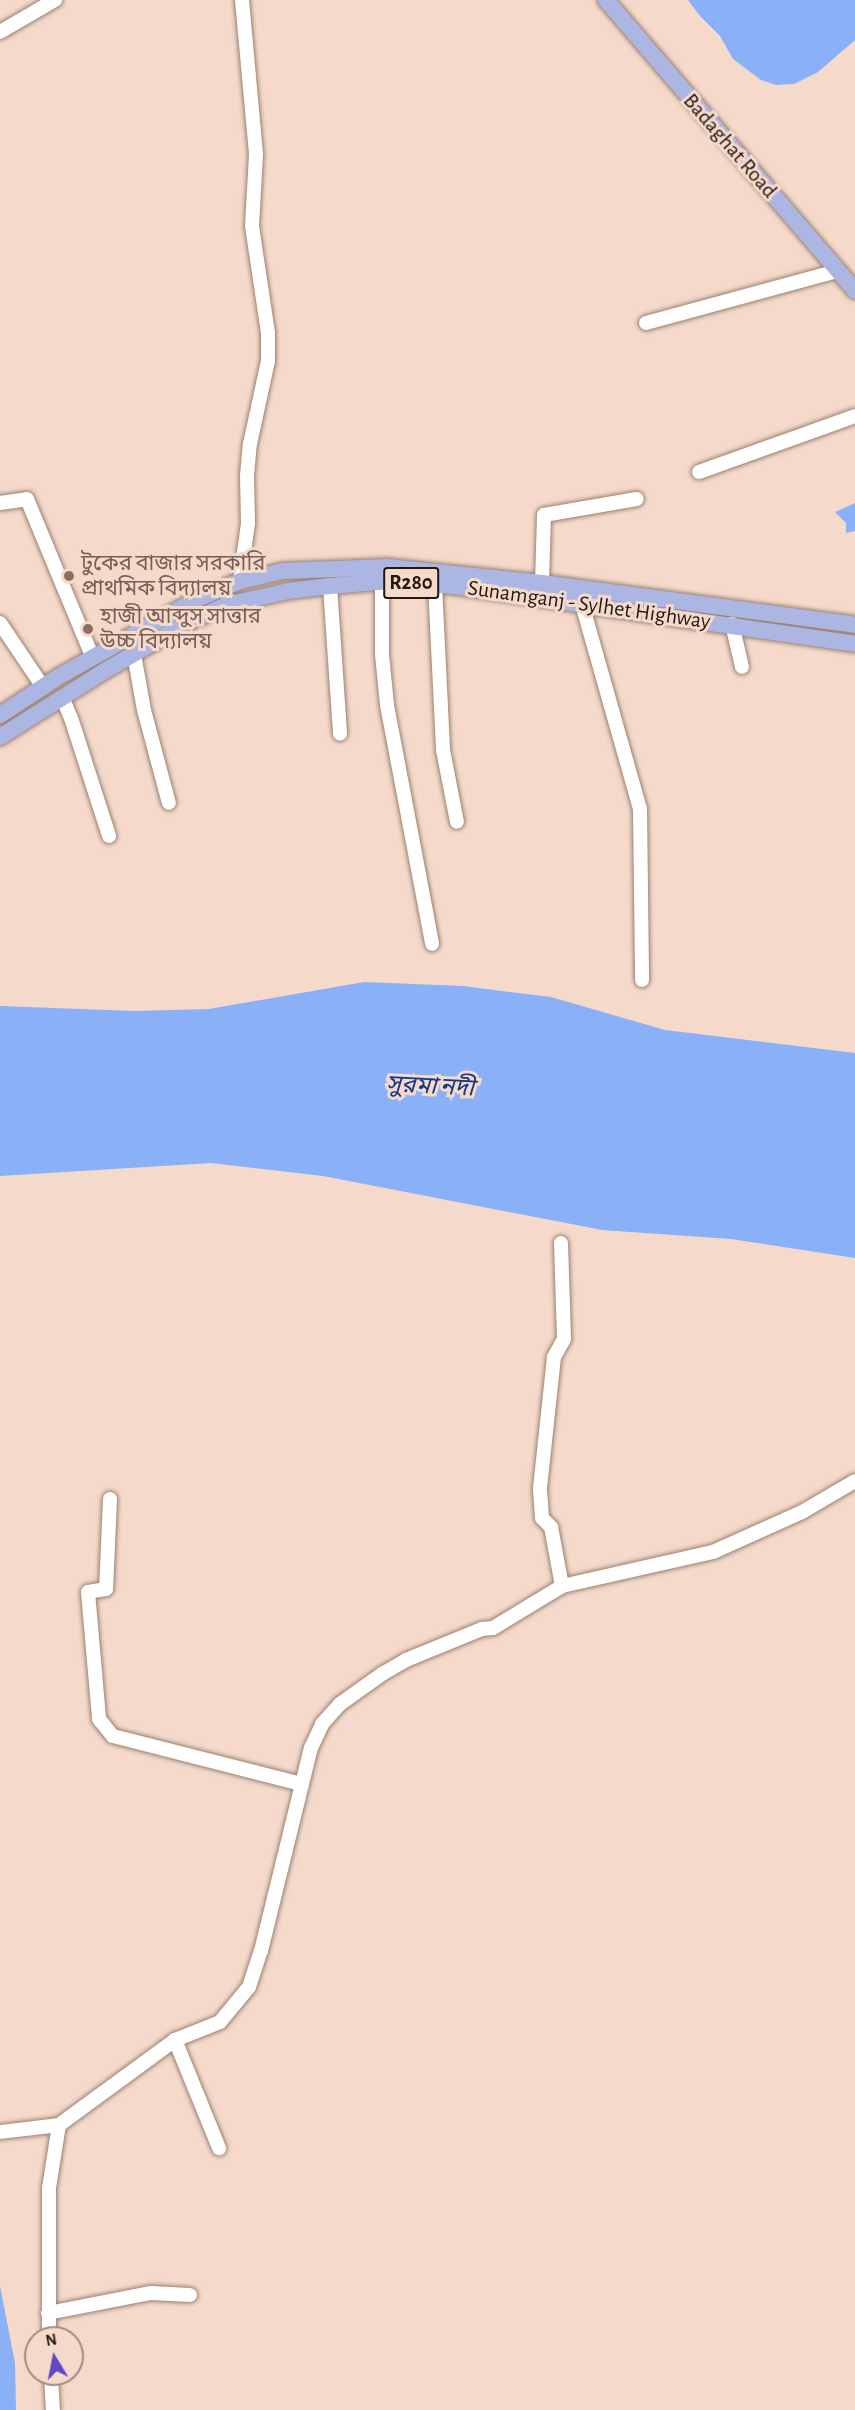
<!DOCTYPE html>
<html>
<head>
<meta charset="utf-8">
<style>
	body { margin:0 }
	#map { position:relative; width:855px; height:2410px; overflow:hidden; background:#f5d9ca; font-family:"Alegreya Sans","Noto Sans Bengali",sans-serif }
	div>[style] { position:absolute }
	.water>* { inset:0; background:#8ab0f8 }
	.roads { filter:drop-shadow(0 0 2px #9a8173) drop-shadow(0 0 2px #9a8173) }
	.minor>* { height:14px; margin:-7px; padding:0 7px; transform-origin:7px; border-radius:7px; background:#fff }
	.major>* { height:16px; margin:-8px; padding:0 8px; transform-origin:8px; border-radius:8px; background:#acb6e3 }
	.dots>* { width:16px; height:16px; translate:-50% -50%; box-sizing:border-box; border:3px solid #f5d9ca; border-radius:50% }
	span { translate:-50% -50%; white-space:nowrap; text-align:center; line-height:1.15; -webkit-text-stroke:6px #f5d9ca; paint-order:stroke }
	.shield-label span { padding:2px 4px; background:#f5d9ca; border:2px solid; border-radius:4px; -webkit-text-stroke-width:0 }
	.shield-label { font-size:21px; color:#231913; font-weight:700 }
	.street-label { font-size:22px; color:#231913 }
	.education-label { font-size:22px; color:#785e54 }
	.left { translate:0 -50%; text-align:left }
	.water-label { font-size:24px; color:#103788; font-style:italic }
	.north { position:absolute; left:24px; top:2326px; width:60px; height:60px; box-sizing:border-box; background:#f5d9ca; border:2px solid #a18c81; border-radius:50%; rotate:350deg; font-size:16px; font-weight:700; line-height:24px; text-align:center; color:#231913 }
	.north::after { content:''; display:block; margin:auto; width:21px; height:27px; background:#6049c2; clip-path:polygon(50% 0,100% 100%,50% 72%,0 100%) }
</style>
</head>
<body>
<div id="map">
	<div class="water">
		<div style="clip-path:polygon(688px 0,855px 0,855px 40px,818px 72px,794px 84px,776px 85px,761px 80px,733px 59px,720px 36px,700px 16px)"></div>
		<div style="clip-path:polygon(855px 503px,855px 531px,846px 533px,846px 523px,835px 512px)"></div>
		<div style="clip-path:polygon(364px 982px,463px 986px,551px 997px,665px 1030px,855px 1053px,855px 1258px,731px 1239px,602px 1230px,323px 1176px,211px 1163px,0 1176px,0 1006px,135px 1011px,209px 1009px)"></div>
		<div style="clip-path:polygon(0 2286px,15px 2363px,16px 2410px,0 2410px)"></div>
	</div>
	<div class="roads">
		<div class="minor">
			<div style="left:0;top:32px;width:64px;rotate:-30.2deg"></div>
			<div style="left:646px;top:323px;width:199px;rotate:-15.2deg"></div>
			<div style="left:699px;top:472px;width:166px;rotate:-19.7deg"></div>
			<div style="left:0;top:503px;width:27px;rotate:-8deg"></div>
			<div style="left:27px;top:499px;width:172px;rotate:67.5deg"></div>
			<div style="left:240px;top:581px;width:59px;rotate:-82.1deg"></div>
			<div style="left:248px;top:523px;width:47px;rotate:-91.2deg"></div>
			<div style="left:247px;top:476px;width:32px;rotate:-85deg"></div>
			<div style="left:250px;top:444px;width:85px;rotate:-77.8deg"></div>
			<div style="left:268px;top:361px;width:28px;rotate:-90deg"></div>
			<div style="left:268px;top:333px;width:108px;rotate:-98.5deg"></div>
			<div style="left:252px;top:226px;width:72px;rotate:-86.8deg"></div>
			<div style="left:256px;top:154px;width:155px;rotate:-95.2deg"></div>
			<div style="left:382px;top:582px;width:72px;rotate:90deg"></div>
			<div style="left:382px;top:654px;width:51px;rotate:84.4deg"></div>
			<div style="left:387px;top:705px;width:243px;rotate:79.3deg"></div>
			<div style="left:542px;top:583px;width:68px;rotate:-88.3deg"></div>
			<div style="left:544px;top:515px;width:94px;rotate:-9.8deg"></div>
			<div style="left:435px;top:585px;width:165px;rotate:87.2deg"></div>
			<div style="left:443px;top:750px;width:73px;rotate:79deg"></div>
			<div style="left:330px;top:586px;width:148px;rotate:86.1deg"></div>
			<div style="left:582px;top:604px;width:213px;rotate:74.2deg"></div>
			<div style="left:640px;top:809px;width:171px;rotate:89.3deg"></div>
			<div style="left:0;top:623px;width:77px;rotate:56.1deg"></div>
			<div style="left:732px;top:624px;width:44px;rotate:76.9deg"></div>
			<div style="left:134px;top:654px;width:57px;rotate:79.9deg"></div>
			<div style="left:144px;top:710px;width:96px;rotate:75deg"></div>
			<div style="left:62px;top:697px;width:23px;rotate:67deg"></div>
			<div style="left:71px;top:718px;width:124px;rotate:72.1deg"></div>
			<div style="left:561px;top:1243px;width:96px;rotate:88.2deg"></div>
			<div style="left:564px;top:1339px;width:21px;rotate:119deg"></div>
			<div style="left:554px;top:1357px;width:133px;rotate:96.1deg"></div>
			<div style="left:540px;top:1489px;width:29px;rotate:86deg"></div>
			<div style="left:542px;top:1518px;width:13px;rotate:45deg"></div>
			<div style="left:551px;top:1527px;width:60px;rotate:79.4deg"></div>
			<div style="left:110px;top:1499px;width:90px;rotate:92.5deg"></div>
			<div style="left:106px;top:1589px;width:18px;rotate:171deg"></div>
			<div style="left:88px;top:1592px;width:127px;rotate:85deg"></div>
			<div style="left:99px;top:1719px;width:22px;rotate:51deg"></div>
			<div style="left:113px;top:1736px;width:195px;rotate:14.3deg"></div>
			<div style="left:175px;top:2040px;width:117px;rotate:67.8deg"></div>
			<div style="left:0;top:2132px;width:59px;rotate:-6.8deg"></div>
			<div style="left:48px;top:2313px;width:105px;rotate:-11deg"></div>
			<div style="left:151px;top:2293px;width:39px;rotate:3deg"></div>
			<div style="left:49px;top:2338px;width:150px;rotate:-90deg"></div>
			<div style="left:49px;top:2188px;width:64px;rotate:-81deg"></div>
			<div style="left:59px;top:2125px;width:144px;rotate:-36.2deg"></div>
			<div style="left:175px;top:2040px;width:48px;rotate:-21.8deg"></div>
			<div style="left:220px;top:2022px;width:45px;rotate:-50.4deg"></div>
			<div style="left:249px;top:1987px;width:38px;rotate:-72deg"></div>
			<div style="left:261px;top:1951px;width:209px;rotate:-76.2deg"></div>
			<div style="left:311px;top:1748px;width:26px;rotate:-65deg"></div>
			<div style="left:322px;top:1724px;width:27px;rotate:-48deg"></div>
			<div style="left:340px;top:1704px;width:52px;rotate:-35.5deg"></div>
			<div style="left:382px;top:1674px;width:28px;rotate:-30deg"></div>
			<div style="left:406px;top:1660px;width:82px;rotate:-22.2deg"></div>
			<div style="left:482px;top:1629px;width:11px;rotate:-5deg"></div>
			<div style="left:493px;top:1628px;width:81px;rotate:-31.3deg"></div>
			<div style="left:562px;top:1586px;width:155px;rotate:-12.7deg"></div>
			<div style="left:713px;top:1552px;width:98px;rotate:-24.2deg"></div>
			<div style="left:802px;top:1512px;width:61px;rotate:-30.3deg"></div>
			<div style="left:51px;top:2374px;width:36px;rotate:87deg"></div>
		</div>
		<div class="major">
			<div style="left:606px;top:0;width:383px;rotate:49.4deg"></div>
			<div style="left:0;top:715px;width:69px;rotate:-33.2deg"></div>
			<div style="left:58px;top:677px;width:159px;rotate:-29.3deg"></div>
			<div style="left:197px;top:599px;width:47px;rotate:-22.7deg"></div>
			<div style="left:240px;top:581px;width:44px;rotate:-13.1deg"></div>
			<div style="left:283px;top:571px;width:104px;rotate:-2.2deg"></div>
			<div style="left:387px;top:567px;width:156px;rotate:5.9deg"></div>
			<div style="left:542px;top:583px;width:316px;rotate:7.6deg"></div>
			<div style="left:0;top:737px;width:125px;rotate:-32.3deg"></div>
			<div style="left:106px;top:670px;width:94px;rotate:-30.1deg"></div>
			<div style="left:187px;top:623px;width:43px;rotate:-24.8deg"></div>
			<div style="left:226px;top:605px;width:64px;rotate:-12.7deg"></div>
			<div style="left:288px;top:591px;width:42px;rotate:-6.8deg"></div>
			<div style="left:330px;top:586px;width:59px;rotate:-4.8deg"></div>
			<div style="left:389px;top:581px;width:65px;rotate:4.4deg"></div>
			<div style="left:454px;top:586px;width:405px;rotate:8.2deg"></div>
		</div>
	</div>
	<div class="dots">
		<div style="left:69px;top:576px;background:#8d6e63"></div>
		<div style="left:88px;top:629px;background:#8d6e63"></div>
	</div>
	<div class="shield-label">
		<span style="left:411px;top:583px">R280</span>
	</div>
	<div class="street-label">
		<span style="left:730px;top:146px;rotate:49deg">Badaghat Road</span>
		<span style="left:589px;top:605px;rotate:8deg">Sunamganj - Sylhet Highway</span>
	</div>
	<div class="education-label">
		<span class="left" style="left:81px;top:576px">টুকের বাজার সরকারি<br>প্রাথমিক বিদ্যালয়</span>
		<span class="left" style="left:100px;top:629px">হাজী আব্দুস সাত্তার<br>উচ্চ বিদ্যালয়</span>
	</div>
	<div class="water-label">
		<span style="left:430px;top:1087px;rotate:3deg">সুরমা নদী</span>
	</div>
	<div class="north">N</div>
</div>
</body>
</html>
